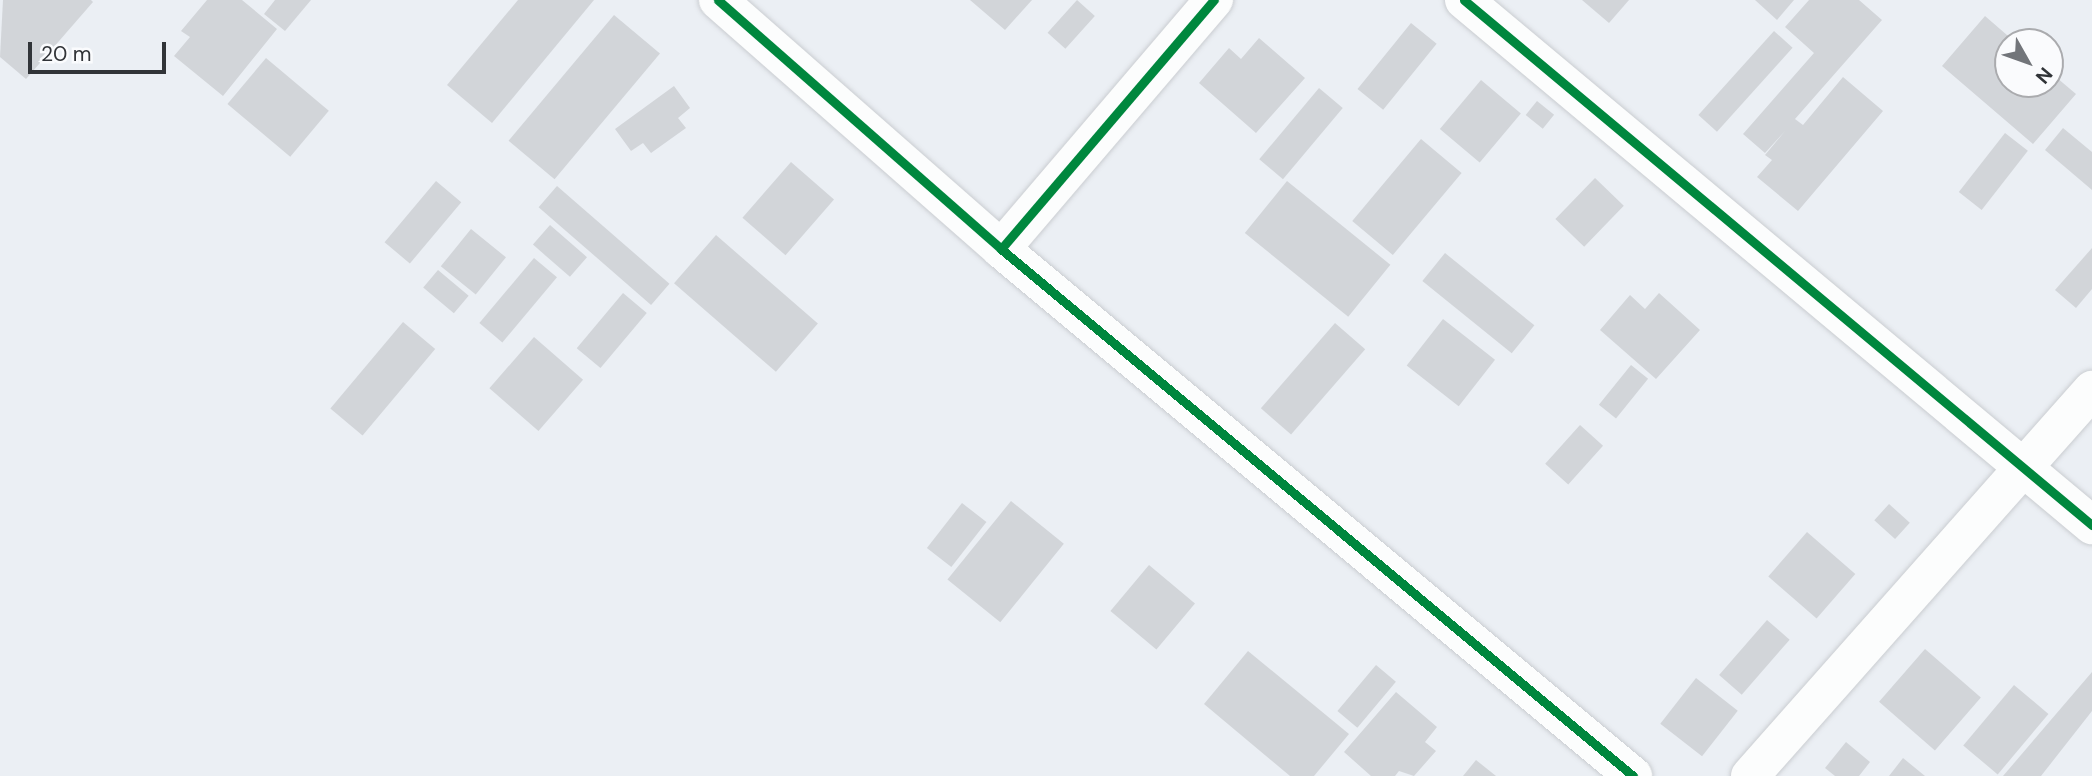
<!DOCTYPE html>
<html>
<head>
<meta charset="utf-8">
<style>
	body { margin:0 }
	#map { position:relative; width:2092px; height:776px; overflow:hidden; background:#ebeff4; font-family:"DM Sans",sans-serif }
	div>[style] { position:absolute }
	.building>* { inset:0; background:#d2d5d9; transform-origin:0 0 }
	.roads { filter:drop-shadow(0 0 2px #cacdd1) drop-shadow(0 0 2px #cacdd1) }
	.minor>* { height:38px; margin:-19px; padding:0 19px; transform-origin:19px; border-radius:19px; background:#fcfdfd }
	.cycleway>* { height:9px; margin:-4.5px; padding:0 4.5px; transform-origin:4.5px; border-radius:4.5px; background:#00873e }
	span { translate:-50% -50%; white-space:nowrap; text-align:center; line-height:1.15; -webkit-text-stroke:5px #fafbfd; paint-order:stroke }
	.north { position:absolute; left:1994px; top:28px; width:70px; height:70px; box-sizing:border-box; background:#fafbfd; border:2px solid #aaabae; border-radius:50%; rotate:130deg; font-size:19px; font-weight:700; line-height:28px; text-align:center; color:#313438 }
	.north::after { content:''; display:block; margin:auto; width:24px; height:32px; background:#72757a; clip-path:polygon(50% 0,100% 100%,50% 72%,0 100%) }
	.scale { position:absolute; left:28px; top:42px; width:138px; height:32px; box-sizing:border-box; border:4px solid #313438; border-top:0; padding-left:9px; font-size:21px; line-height:24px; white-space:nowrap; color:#313438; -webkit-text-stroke:5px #fafbfd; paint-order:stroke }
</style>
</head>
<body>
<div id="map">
	<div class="building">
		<div style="clip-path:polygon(3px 0,91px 0,93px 2px,26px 79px,0 57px)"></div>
		<div style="clip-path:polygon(207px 0,242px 0,277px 29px,223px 96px,174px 56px,190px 37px,181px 31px)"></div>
		<div style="clip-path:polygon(275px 0,311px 0,285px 31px,264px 14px)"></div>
		<div style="clip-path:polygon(518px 0,594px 0,492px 123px,447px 85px)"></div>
		<div style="clip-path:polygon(970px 0,1032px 0,1005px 30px)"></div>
		<div style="left:1077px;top:0;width:24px;height:44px;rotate:42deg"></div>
		<div style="clip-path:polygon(1582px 0,1629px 0,1609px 23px)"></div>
		<div style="clip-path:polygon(1755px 0,1794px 0,1777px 20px)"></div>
		<div style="clip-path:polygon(1809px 0,1859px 0,1882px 20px,1795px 119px,1803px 125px,1843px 77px,1883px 111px,1798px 211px,1757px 177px,1772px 160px,1765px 155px,1785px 131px,1765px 153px,1743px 134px,1814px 53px,1785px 27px)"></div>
		<div style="left:614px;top:15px;width:60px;height:164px;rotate:40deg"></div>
		<div style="clip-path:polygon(1985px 16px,2015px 42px,2008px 42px,2008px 84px,2050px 84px,2050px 72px,2076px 94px,2033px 144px,1942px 66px)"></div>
		<div style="left:1411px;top:23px;width:33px;height:85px;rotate:39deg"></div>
		<div style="left:1774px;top:31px;width:25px;height:113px;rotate:42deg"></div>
		<div style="clip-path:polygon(1259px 38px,1305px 78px,1256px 133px,1199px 83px,1229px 48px,1241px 59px)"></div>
		<div style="left:266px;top:58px;width:82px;height:60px;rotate:40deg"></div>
		<div style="left:1481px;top:80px;width:52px;height:64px;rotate:40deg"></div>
		<div style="clip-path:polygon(674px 86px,690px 108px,678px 118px,686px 128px,651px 153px,643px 143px,631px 151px,615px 129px)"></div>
		<div style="left:1319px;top:88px;width:31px;height:93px;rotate:40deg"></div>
		<div style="left:1537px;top:101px;width:22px;height:18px;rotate:39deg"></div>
		<div style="clip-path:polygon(2063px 128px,2092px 152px,2092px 190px,2045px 150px)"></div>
		<div style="left:2005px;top:133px;width:29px;height:75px;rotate:38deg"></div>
		<div style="left:1421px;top:139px;width:53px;height:107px;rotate:40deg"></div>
		<div style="left:791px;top:162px;width:57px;height:74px;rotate:41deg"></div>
		<div style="left:1595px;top:178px;width:40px;height:57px;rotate:44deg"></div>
		<div style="left:436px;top:181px;width:33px;height:80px;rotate:40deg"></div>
		<div style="left:1287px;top:181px;width:133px;height:67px;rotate:39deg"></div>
		<div style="left:557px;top:186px;width:149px;height:28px;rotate:41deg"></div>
		<div style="left:550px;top:225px;width:49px;height:26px;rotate:41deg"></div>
		<div style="left:471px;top:229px;width:45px;height:48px;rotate:39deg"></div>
		<div style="left:716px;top:235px;width:135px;height:64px;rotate:41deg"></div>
		<div style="clip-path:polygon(2092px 248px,2092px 289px,2076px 308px,2055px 290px)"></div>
		<div style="left:1445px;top:253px;width:115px;height:36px;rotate:39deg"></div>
		<div style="left:534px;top:258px;width:30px;height:85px;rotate:40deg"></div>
		<div style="left:438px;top:270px;width:40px;height:23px;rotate:40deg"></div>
		<div style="left:623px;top:293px;width:31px;height:72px;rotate:40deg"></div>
		<div style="clip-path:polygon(1659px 293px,1700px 330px,1656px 379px,1600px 330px,1630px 295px,1645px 309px)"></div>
		<div style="left:1443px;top:319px;width:66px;height:59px;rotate:38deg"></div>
		<div style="left:403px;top:322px;width:42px;height:113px;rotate:40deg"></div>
		<div style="left:1335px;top:323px;width:40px;height:113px;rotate:41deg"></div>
		<div style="left:534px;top:337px;width:65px;height:68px;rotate:41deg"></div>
		<div style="left:1631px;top:365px;width:22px;height:51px;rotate:39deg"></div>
		<div style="left:1580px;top:425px;width:31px;height:52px;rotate:42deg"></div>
		<div style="left:1011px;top:501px;width:68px;height:101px;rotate:39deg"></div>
		<div style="left:962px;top:503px;width:31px;height:57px;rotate:38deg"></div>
		<div style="left:1889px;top:504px;width:28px;height:22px;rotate:42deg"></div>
		<div style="left:1807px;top:532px;width:64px;height:59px;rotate:41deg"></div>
		<div style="left:1149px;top:565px;width:60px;height:60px;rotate:40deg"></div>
		<div style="left:1767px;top:620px;width:30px;height:73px;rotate:41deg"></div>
		<div style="left:1925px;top:649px;width:74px;height:70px;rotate:41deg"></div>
		<div style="clip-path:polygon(1248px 651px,1349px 734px,1314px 776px,1290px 776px,1204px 704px)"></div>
		<div style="left:1376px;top:665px;width:26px;height:60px;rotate:40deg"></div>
		<div style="clip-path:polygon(2092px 672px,2092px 711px,2041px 776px,2003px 776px)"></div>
		<div style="left:1696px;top:678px;width:53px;height:58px;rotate:38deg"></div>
		<div style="left:2014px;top:685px;width:45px;height:79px;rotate:40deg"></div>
		<div style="clip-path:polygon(1396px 692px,1437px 727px,1425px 742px,1436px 751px,1414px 776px,1399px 771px,1395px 776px,1371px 776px,1344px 752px)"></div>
		<div style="clip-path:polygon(1846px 742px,1870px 762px,1859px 776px,1835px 776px,1825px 768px)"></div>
		<div style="clip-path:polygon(1903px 758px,1925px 776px,1889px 776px)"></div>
		<div style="clip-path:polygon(1476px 760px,1496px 776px,1463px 776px)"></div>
	</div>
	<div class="roads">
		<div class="minor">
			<div style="left:718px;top:0;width:377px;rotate:41.3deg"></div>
			<div style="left:1001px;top:249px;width:823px;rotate:39.82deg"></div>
			<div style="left:1464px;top:0;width:819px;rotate:39.9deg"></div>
			<div style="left:1001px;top:249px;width:328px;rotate:-49.5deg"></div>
			<div style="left:1750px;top:776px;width:516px;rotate:-48.46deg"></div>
		</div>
	</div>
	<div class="cycleway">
		<div style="left:718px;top:0;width:377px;rotate:41.3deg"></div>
		<div style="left:1001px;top:249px;width:823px;rotate:39.82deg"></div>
		<div style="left:1464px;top:0;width:819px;rotate:39.9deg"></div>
		<div style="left:1001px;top:249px;width:328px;rotate:-49.5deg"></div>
	</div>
	<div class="north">N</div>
	<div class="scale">20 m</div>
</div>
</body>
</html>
